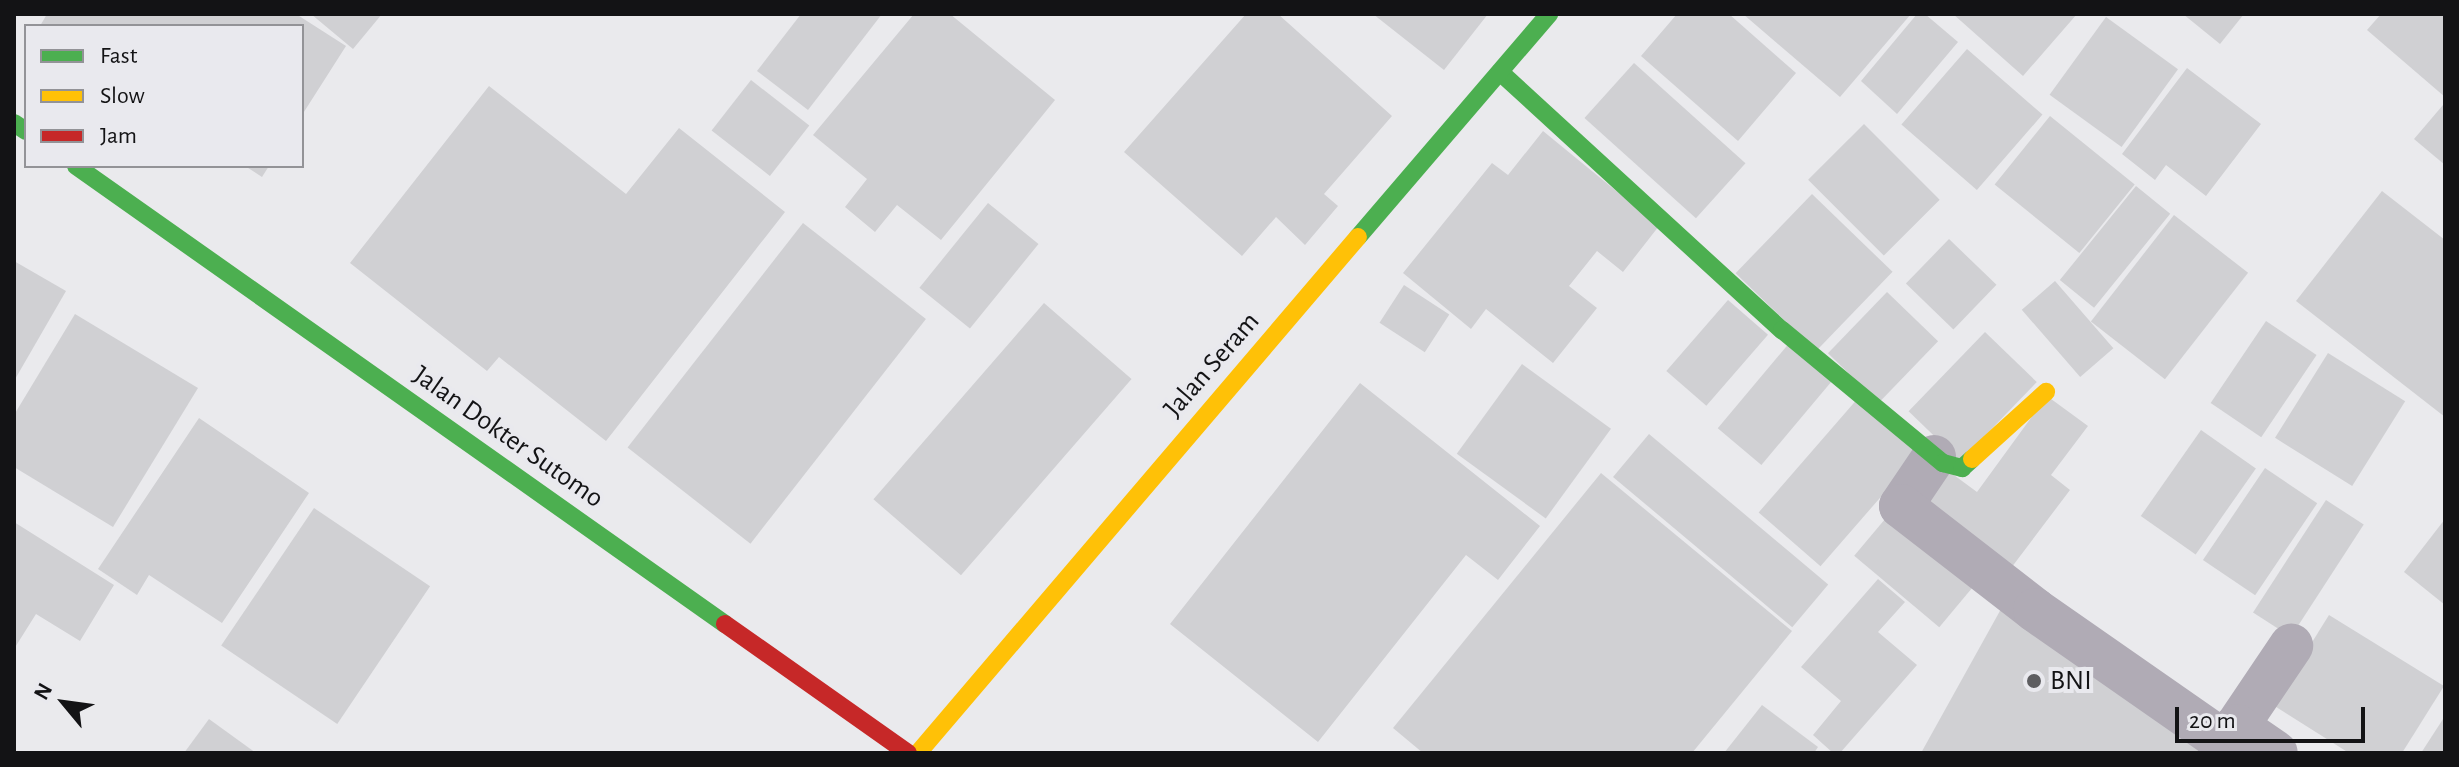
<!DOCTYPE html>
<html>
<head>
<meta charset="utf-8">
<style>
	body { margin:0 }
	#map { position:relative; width:2459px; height:767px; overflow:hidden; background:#eaeaed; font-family:"Alegreya Sans",sans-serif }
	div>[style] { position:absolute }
	.building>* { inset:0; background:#d0d0d3; transform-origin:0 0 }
	.street>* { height:44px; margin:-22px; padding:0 22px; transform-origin:22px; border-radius:22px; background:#b0abb5 }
	.fast>* { height:18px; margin:-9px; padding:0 9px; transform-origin:9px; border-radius:9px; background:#4caf50 }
	.slow>* { height:18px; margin:-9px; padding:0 9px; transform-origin:9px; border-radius:9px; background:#ffc107 }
	.jam>* { height:18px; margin:-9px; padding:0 9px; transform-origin:9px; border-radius:9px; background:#c62828 }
	.dots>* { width:22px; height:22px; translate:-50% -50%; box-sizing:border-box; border:4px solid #e9e9ee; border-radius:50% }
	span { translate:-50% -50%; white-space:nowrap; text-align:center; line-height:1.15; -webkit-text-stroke:8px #e9e9ee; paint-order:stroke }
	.street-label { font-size:28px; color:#131315 }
	.poi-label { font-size:28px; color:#131315 }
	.left { translate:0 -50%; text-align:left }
	.frame { position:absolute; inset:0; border:16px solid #131315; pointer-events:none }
	.legend { position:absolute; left:24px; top:24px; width:280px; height:144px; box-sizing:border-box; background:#e9e9ee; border:2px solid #939397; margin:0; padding:10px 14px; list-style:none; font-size:24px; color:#131315 }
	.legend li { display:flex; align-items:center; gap:16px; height:40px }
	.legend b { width:40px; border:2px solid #939397 }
	.north { position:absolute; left:24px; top:663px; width:80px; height:80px; -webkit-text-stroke:6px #e9e9ee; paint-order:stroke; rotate:299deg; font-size:22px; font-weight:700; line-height:32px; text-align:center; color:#131315 }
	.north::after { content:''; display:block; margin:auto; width:28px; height:36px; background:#131315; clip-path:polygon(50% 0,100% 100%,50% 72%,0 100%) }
	.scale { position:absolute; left:2175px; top:707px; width:190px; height:36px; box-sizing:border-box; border:4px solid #131315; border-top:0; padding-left:10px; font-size:24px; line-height:28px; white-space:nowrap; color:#131315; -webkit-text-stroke:6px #e9e9ee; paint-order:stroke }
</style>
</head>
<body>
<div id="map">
	<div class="building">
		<div style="clip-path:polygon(47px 14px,296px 14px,346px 46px,302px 115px,302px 26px,40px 26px)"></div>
		<div style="clip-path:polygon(311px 14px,382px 14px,353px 49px)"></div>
		<div style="clip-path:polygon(801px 14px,882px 14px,808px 110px,757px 71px)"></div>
		<div style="clip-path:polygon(914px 14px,950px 14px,1055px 100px,941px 240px,897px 205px,875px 232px,845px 207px,867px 179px,813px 135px)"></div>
		<div style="clip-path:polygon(1246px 14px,1278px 14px,1392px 116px,1324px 194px,1338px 206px,1305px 245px,1276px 217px,1242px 256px,1124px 152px)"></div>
		<div style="clip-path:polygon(1373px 14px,1488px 14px,1444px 70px)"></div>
		<div style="clip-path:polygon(1677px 14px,1729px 14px,1796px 73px,1738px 141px,1641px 56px)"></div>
		<div style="clip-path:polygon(1743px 14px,1911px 14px,1840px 97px)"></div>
		<div style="clip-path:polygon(1917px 14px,1925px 14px,1958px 42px,1897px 114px,1861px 81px)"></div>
		<div style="clip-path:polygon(1953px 14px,2077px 14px,2023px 76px)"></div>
		<div style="clip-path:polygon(2183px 14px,2244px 14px,2220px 44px)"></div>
		<div style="clip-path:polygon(2381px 14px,2445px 14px,2445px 97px,2367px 30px)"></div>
		<div style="left:2106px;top:17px;width:89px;height:96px;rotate:36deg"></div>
		<div style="left:1967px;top:49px;width:100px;height:100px;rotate:41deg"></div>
		<div style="left:1634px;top:63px;width:150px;height:74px;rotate:42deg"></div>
		<div style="clip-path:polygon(2187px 68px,2261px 124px,2206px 196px,2166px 165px,2155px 180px,2122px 154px)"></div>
		<div style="left:751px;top:80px;width:74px;height:64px;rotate:38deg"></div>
		<div style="clip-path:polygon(489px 86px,626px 194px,679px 128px,785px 212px,606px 441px,499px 357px,487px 371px,350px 263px)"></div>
		<div style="clip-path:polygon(2443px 105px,2445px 107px,2445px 165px,2414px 139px)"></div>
		<div style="left:2050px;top:116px;width:109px;height:88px;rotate:39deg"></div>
		<div style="left:1864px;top:124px;width:107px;height:79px;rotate:45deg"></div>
		<div style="clip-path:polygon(1543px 131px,1659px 226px,1623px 272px,1597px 251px,1569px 286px,1597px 308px,1553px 363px,1486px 309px,1471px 329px,1403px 273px,1492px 163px,1508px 175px)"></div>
		<div style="clip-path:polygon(245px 166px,269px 166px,262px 177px)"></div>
		<div style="left:2136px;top:186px;width:44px;height:121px;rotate:39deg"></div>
		<div style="clip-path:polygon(2382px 191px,2445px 240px,2445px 417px,2296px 301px)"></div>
		<div style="left:1812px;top:194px;width:112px;height:110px;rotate:44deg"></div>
		<div style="left:988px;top:203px;width:65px;height:109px;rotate:39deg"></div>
		<div style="left:2174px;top:215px;width:94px;height:135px;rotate:38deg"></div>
		<div style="left:803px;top:223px;width:156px;height:285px;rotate:38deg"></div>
		<div style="left:1949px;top:239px;width:66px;height:62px;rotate:44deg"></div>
		<div style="clip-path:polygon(14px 261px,66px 291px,14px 381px)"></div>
		<div style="left:2055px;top:281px;width:89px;height:44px;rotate:49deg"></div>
		<div style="left:1404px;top:285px;width:54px;height:45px;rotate:33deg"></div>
		<div style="left:1887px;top:292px;width:71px;height:85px;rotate:44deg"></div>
		<div style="left:1728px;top:300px;width:53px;height:94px;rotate:41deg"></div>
		<div style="left:1044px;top:303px;width:116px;height:260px;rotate:41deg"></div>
		<div style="clip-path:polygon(75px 314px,198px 388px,113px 527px,14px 467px,14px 415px)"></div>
		<div style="left:2266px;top:321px;width:61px;height:99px;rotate:34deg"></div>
		<div style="left:1985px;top:332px;width:72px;height:110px;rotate:44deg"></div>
		<div style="left:1791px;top:341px;width:57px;height:114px;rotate:40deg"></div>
		<div style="left:2328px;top:353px;width:91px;height:100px;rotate:32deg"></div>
		<div style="left:1522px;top:364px;width:110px;height:111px;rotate:36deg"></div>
		<div style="clip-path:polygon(1360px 383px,1540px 526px,1498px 580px,1466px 555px,1318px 742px,1170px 624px)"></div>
		<div style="clip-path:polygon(2047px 396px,2088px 426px,2051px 475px,2070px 490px,2002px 580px,1910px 511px,1943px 467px,1977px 492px)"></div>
		<div style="left:1859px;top:397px;width:82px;height:153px;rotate:41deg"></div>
		<div style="clip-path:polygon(199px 418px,309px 493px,222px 623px,149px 575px,137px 595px,98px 569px)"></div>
		<div style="left:2201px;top:430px;width:67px;height:105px;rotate:35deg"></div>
		<div style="left:1649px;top:434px;width:234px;height:56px;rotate:40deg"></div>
		<div style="left:2265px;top:468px;width:63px;height:111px;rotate:34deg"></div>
		<div style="clip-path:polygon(1601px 473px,1792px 631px,1692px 753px,1423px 753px,1393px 728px)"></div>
		<div style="left:2326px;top:500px;width:45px;height:134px;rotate:33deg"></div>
		<div style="left:1896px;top:506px;width:111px;height:65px;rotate:40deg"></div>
		<div style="left:314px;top:508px;width:140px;height:166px;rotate:34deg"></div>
		<div style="clip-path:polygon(2445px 519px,2445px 605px,2404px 572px)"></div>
		<div style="clip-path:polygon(14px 522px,114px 585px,80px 641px,36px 614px,14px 649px)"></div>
		<div style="clip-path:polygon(1878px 579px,1905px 602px,1878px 632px,1917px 665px,1840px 753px,1833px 753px,1813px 735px,1841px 701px,1801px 667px)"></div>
		<div style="clip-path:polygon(2001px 609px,2211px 753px,1921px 753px)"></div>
		<div style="clip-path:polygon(2329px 615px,2444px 686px,2402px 753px,2349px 753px,2273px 705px)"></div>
		<div style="clip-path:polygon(1762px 705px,1818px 747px,1814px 753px,1724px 753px)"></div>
		<div style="clip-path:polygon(2445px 716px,2445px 753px,2421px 753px)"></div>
		<div style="clip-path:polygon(209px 719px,256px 753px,184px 753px)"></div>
	</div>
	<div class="street">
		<div style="left:1934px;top:457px;width:59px;rotate:124deg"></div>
		<div style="left:1901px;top:506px;width:170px;rotate:37.8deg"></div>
		<div style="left:2035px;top:610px;width:217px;rotate:34.9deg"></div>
		<div style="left:2213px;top:734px;width:13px;rotate:4deg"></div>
		<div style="left:2226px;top:735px;width:14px;rotate:-39deg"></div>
		<div style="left:2237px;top:726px;width:97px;rotate:-56deg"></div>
		<div style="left:2237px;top:726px;width:47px;rotate:34.7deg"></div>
	</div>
	<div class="fast">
		<div style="left:1500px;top:72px;width:382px;rotate:42.5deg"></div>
		<div style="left:1782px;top:330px;width:209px;rotate:39.6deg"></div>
		<div style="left:1943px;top:463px;width:20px;rotate:15deg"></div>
		<div style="left:1962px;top:468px;width:13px;rotate:-42deg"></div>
		<div style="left:14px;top:123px;width:14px;rotate:34deg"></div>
		<div style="left:76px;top:166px;width:794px;rotate:35.21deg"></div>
		<div style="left:1358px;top:237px;width:294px;rotate:-49.4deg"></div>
	</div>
	<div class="slow">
		<div style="left:1972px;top:459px;width:100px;rotate:-42.2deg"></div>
		<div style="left:918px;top:753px;width:678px;rotate:-49.55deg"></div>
	</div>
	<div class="jam">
		<div style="left:725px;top:624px;width:224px;rotate:35.2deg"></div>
	</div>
	<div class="dots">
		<div style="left:2034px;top:681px;background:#5e5e61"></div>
	</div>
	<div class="street-label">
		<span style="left:1212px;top:365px;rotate:-49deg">Jalan Seram</span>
		<span style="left:508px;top:437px;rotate:35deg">Jalan Dokter Sutomo</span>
	</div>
	<div class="poi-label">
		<span class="left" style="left:2050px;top:681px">BNI</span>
	</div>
	<div class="frame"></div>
	<ul class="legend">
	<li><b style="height:10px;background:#4caf50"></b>Fast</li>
	<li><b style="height:10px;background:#ffc107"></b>Slow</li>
	<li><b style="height:10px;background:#c62828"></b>Jam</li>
	</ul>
	<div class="north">N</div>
	<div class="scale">20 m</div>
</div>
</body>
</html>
